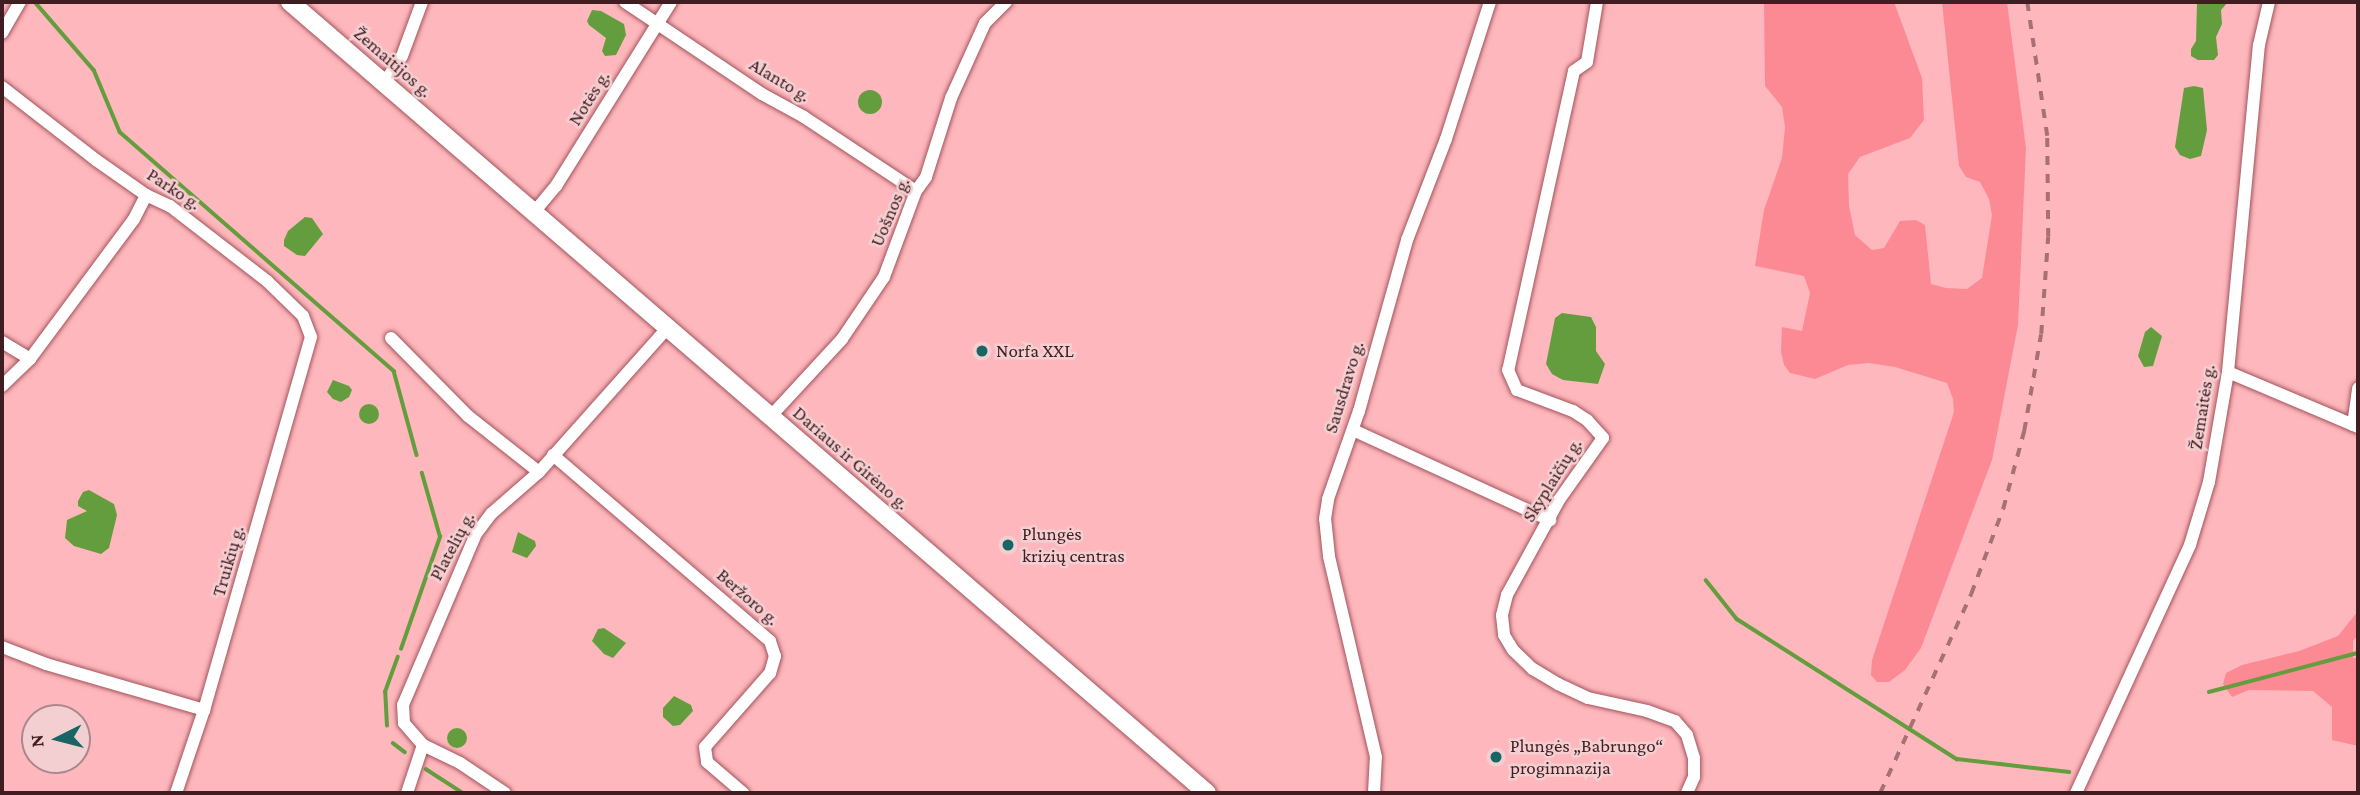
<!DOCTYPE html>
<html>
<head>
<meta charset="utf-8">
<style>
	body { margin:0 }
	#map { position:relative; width:2360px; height:795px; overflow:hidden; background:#feb7bc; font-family:"Crimson Pro",serif }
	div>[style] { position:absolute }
	.green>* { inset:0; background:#fc8a95 }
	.water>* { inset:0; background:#649d3d }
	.round { border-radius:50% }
	.stream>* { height:3.5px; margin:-1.75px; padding:0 1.75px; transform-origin:1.75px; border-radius:1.75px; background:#649d3d }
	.roads { filter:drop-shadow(0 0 2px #a3545c) drop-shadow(0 0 2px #a3545c) }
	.street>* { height:12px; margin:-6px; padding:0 6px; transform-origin:6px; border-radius:6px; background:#fff }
	.secondary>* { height:18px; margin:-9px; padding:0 9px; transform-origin:9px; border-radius:9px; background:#fff }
	.rail>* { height:3.5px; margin-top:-1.75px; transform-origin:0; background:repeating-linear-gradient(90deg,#a67074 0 9px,transparent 0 18px) }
	.dots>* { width:19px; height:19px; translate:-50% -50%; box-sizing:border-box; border:4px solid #f4cfd1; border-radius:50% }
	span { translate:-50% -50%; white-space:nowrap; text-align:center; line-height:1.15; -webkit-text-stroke:5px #f4cfd1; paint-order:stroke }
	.street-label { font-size:19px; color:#3f1d21 }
	.poi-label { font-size:19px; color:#3f1d21 }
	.left { translate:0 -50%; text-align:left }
	.frame { position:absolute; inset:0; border:4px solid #3f1d21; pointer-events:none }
	.north { position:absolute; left:21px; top:704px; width:70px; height:70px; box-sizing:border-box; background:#f4cfd1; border:2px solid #ac888b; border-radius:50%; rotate:264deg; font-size:19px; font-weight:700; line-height:28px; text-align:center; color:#3f1d21 }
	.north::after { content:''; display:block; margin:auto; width:24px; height:32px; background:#176565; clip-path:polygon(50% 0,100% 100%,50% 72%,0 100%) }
</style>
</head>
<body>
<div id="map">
	<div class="green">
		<div style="clip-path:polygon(1764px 2px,1894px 2px,1922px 78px,1924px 120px,1910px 138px,1860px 157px,1848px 174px,1849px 206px,1855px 235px,1872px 250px,1884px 248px,1900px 221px,1916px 220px,1925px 225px,1931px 284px,1946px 288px,1967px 289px,1982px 278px,1992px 215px,1989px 199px,1980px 182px,1966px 177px,1959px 166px,1942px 2px,2007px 2px,2026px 148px,2018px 325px,1992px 460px,1921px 648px,1905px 670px,1889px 682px,1877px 682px,1871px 675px,1872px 660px,1954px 412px,1953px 399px,1947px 383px,1895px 367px,1869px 363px,1848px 365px,1815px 379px,1790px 373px,1784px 365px,1781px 352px,1782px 327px,1802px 331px,1810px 293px,1804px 276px,1755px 266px,1764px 210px,1782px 158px,1785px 127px,1782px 107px,1765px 86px)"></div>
		<div style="clip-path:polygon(2358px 611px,2358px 635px,2353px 641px,2353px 658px,2358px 658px,2358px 746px,2332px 740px,2332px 707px,2313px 691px,2249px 690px,2232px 697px,2223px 684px,2226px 673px,2242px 665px,2299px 651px,2338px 636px)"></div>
	</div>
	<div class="water">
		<div style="clip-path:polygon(2197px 2px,2228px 2px,2221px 10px,2222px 24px,2216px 37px,2218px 55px,2214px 60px,2198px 60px,2191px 56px,2191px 49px,2196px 41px)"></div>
		<div style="clip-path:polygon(592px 10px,601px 11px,624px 24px,626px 35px,616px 55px,605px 56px,602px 51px,606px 38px,589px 25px,587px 21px)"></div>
		<div style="clip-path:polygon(2194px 86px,2203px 88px,2207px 130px,2201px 156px,2190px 159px,2180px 155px,2175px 147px,2184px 88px)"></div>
		<div class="round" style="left:858px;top:90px;width:24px;height:24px"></div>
		<div style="clip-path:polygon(305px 217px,312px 218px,323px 234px,305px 256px,297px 255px,284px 246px,284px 240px,288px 231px)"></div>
		<div style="clip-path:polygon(1562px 313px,1591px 317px,1596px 327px,1596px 351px,1605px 364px,1598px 384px,1563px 380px,1552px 374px,1546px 364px,1555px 318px)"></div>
		<div style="clip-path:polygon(2151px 327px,2162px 336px,2153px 366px,2144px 367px,2138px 356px,2145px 332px)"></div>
		<div style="clip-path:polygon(333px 380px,349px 386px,352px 390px,349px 397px,341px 402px,333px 399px,327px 392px)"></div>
		<div class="round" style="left:359px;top:404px;width:20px;height:20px"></div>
		<div style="clip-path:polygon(89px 490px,114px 504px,117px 515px,109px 548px,101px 554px,74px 546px,65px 538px,67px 520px,87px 511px,78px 506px,78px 501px,83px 492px)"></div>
		<div style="clip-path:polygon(518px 532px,535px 541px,536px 546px,527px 558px,512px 552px)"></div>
		<div style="clip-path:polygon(604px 628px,626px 643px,613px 658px,604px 654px,592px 641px,598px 629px)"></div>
		<div style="clip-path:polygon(674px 696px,691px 705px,693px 711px,680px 725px,673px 726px,663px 717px,663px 708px)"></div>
		<div class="round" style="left:447px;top:728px;width:20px;height:20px"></div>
	</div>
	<div class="stream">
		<div style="left:35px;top:2px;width:90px;rotate:49.1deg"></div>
		<div style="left:94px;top:70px;width:67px;rotate:67.2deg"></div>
		<div style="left:120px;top:132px;width:364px;rotate:41.1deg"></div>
		<div style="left:394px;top:371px;width:87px;rotate:74.7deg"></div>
		<div style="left:1706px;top:580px;width:50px;rotate:51.5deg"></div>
		<div style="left:1737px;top:619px;width:261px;rotate:32.5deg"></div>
		<div style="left:1957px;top:759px;width:113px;rotate:6.6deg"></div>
		<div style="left:401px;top:649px;width:119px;rotate:-70.8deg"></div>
		<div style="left:440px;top:537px;width:66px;rotate:-105.9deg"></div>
		<div style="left:2209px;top:692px;width:154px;rotate:-14.7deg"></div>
		<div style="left:387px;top:726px;width:34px;rotate:-93deg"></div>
		<div style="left:385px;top:692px;width:37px;rotate:-70deg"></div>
		<div style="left:393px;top:743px;width:15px;rotate:37deg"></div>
		<div style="left:426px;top:769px;width:44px;rotate:33deg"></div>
	</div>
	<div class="roads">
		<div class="street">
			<div style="left:625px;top:2px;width:165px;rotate:33.9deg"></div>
			<div style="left:762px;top:94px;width:48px;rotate:28.7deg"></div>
			<div style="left:804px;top:117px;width:134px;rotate:33.5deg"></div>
			<div style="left:1597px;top:2px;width:61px;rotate:99.5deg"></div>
			<div style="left:1587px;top:62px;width:16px;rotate:145deg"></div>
			<div style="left:1574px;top:71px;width:306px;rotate:102.4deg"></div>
			<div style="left:1508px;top:370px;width:22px;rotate:66deg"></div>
			<div style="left:1517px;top:390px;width:60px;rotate:20.6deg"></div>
			<div style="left:1573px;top:411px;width:17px;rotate:33deg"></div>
			<div style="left:1587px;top:420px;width:24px;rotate:48deg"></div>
			<div style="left:1603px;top:438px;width:76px;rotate:125.4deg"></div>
			<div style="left:1559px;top:500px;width:108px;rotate:118.7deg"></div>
			<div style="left:1507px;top:595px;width:21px;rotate:104deg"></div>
			<div style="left:1502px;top:615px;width:20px;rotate:84deg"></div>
			<div style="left:1504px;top:635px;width:17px;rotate:59deg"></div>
			<div style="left:1513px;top:650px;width:28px;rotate:44deg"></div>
			<div style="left:1533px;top:669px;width:29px;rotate:31deg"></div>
			<div style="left:1558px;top:684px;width:33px;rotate:25deg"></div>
			<div style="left:1588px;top:698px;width:60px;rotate:12.4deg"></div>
			<div style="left:1647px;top:711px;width:30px;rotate:20deg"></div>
			<div style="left:1675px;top:721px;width:18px;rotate:49deg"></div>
			<div style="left:1687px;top:735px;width:24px;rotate:73deg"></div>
			<div style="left:1694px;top:758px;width:19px;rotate:90deg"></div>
			<div style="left:1694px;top:777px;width:17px;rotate:114deg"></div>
			<div style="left:2px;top:33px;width:36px;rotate:-60deg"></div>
			<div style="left:385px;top:82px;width:31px;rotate:-57deg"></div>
			<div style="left:402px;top:56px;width:58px;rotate:-69.7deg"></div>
			<div style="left:2px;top:87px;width:119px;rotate:37.8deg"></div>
			<div style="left:96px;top:160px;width:61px;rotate:35deg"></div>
			<div style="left:146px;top:195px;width:26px;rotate:25deg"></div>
			<div style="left:170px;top:206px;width:123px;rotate:37.7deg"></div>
			<div style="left:267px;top:281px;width:50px;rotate:44.2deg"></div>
			<div style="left:303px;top:316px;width:22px;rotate:69deg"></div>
			<div style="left:311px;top:337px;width:388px;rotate:106deg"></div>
			<div style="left:204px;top:710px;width:88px;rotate:108.6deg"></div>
			<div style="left:535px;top:211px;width:33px;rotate:-50deg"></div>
			<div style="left:556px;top:186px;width:217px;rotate:-58deg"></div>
			<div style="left:391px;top:338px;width:110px;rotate:45.4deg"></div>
			<div style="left:468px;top:416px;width:90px;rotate:38.3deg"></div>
			<div style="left:2px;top:342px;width:33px;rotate:31deg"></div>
			<div style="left:2228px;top:372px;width:141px;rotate:22.9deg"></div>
			<div style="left:2px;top:386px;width:39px;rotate:-44deg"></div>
			<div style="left:30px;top:359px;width:174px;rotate:-53.4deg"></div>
			<div style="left:134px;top:219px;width:27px;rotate:-63deg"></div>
			<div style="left:771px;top:416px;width:105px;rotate:-47.3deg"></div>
			<div style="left:842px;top:339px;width:75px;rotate:-55.9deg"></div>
			<div style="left:884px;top:277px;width:92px;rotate:-69.6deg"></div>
			<div style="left:916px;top:191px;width:17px;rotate:-54deg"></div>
			<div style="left:926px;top:177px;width:83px;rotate:-72.4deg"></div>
			<div style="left:951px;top:98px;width:82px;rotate:-65.6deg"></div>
			<div style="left:985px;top:23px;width:30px;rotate:-45deg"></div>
			<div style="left:2353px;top:425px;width:37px;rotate:-82deg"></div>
			<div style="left:1353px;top:430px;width:217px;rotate:24.6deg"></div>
			<div style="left:553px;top:455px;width:286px;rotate:40.6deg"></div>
			<div style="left:770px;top:641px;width:16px;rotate:72deg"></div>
			<div style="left:775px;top:656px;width:18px;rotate:106deg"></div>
			<div style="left:770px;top:673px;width:98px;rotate:131.3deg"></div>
			<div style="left:705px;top:747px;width:15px;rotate:82deg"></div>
			<div style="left:707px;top:762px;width:48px;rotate:40.7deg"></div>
			<div style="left:2px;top:647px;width:47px;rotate:21.1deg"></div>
			<div style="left:46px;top:664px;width:165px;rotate:16.2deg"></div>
			<div style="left:423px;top:745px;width:41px;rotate:25.9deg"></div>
			<div style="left:460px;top:763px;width:54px;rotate:33.7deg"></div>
			<div style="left:407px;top:793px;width:51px;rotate:-71.6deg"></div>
			<div style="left:423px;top:745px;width:29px;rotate:-131deg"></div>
			<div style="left:404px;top:723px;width:18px;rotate:-93deg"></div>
			<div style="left:403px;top:705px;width:186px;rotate:-66.9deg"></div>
			<div style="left:476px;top:534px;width:26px;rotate:-53deg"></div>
			<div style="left:492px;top:513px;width:62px;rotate:-41.1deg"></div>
			<div style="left:539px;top:472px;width:194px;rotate:-48.3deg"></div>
			<div style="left:1374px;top:793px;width:36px;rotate:-87deg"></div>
			<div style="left:1376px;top:757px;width:206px;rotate:-103.2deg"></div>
			<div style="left:1329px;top:556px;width:37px;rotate:-96deg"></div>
			<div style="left:1325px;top:519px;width:20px;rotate:-81deg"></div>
			<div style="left:1328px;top:499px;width:93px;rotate:-70.6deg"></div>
			<div style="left:1359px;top:411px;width:178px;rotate:-74.3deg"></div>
			<div style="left:1407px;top:240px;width:108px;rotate:-68.9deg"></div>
			<div style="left:1446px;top:139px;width:144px;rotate:-72.2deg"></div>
			<div style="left:2076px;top:793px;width:273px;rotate:-65.3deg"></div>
			<div style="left:2190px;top:545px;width:66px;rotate:-73.2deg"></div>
			<div style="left:2209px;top:482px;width:112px;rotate:-80.2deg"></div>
			<div style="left:2228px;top:372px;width:328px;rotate:-84.6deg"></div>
			<div style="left:2259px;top:45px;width:44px;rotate:-76.9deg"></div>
		</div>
		<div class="secondary">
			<div style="left:290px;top:2px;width:1211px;rotate:40.78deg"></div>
		</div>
	</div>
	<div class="rail">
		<div style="left:1880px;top:793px;width:219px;rotate:-65.4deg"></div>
		<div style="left:1971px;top:594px;width:91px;rotate:-69.4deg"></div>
		<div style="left:2003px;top:509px;width:81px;rotate:-74.9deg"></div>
		<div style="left:2024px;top:431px;width:98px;rotate:-80.1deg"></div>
		<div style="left:2041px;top:334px;width:97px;rotate:-85.9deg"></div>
		<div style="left:2048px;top:237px;width:101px;rotate:-90.6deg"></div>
		<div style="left:2047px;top:136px;width:135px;rotate:-98.5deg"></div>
	</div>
	<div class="dots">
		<div style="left:982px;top:351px;background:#176565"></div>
		<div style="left:1008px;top:545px;background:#176565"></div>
		<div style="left:1496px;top:757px;background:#176565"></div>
	</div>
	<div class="street-label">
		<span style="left:393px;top:62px;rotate:41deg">Žemaitijos g.</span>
		<span style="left:780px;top:80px;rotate:31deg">Alanto g.</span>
		<span style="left:589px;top:98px;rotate:-58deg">Notės g.</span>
		<span style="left:174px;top:189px;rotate:33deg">Parko g.</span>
		<span style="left:890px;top:212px;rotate:-67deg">Uošnos g.</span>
		<span style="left:1344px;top:387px;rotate:-73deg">Sausdravo g.</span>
		<span style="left:2202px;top:407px;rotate:-81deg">Žemaitės g.</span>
		<span style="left:851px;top:458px;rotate:41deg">Dariaus ir Girėno g.</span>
		<span style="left:1552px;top:480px;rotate:-58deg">Skyplaičių g.</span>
		<span style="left:452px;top:546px;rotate:-62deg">Platelių g.</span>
		<span style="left:228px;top:561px;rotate:-74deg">Truikių g.</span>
		<span style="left:748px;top:597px;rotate:41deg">Beržoro g.</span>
	</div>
	<div class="poi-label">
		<span class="left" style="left:996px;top:351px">Norfa XXL</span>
		<span class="left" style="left:1022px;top:545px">Plungės<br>krizių centras</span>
		<span class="left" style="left:1510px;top:757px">Plungės „Babrungo“<br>progimnazija</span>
	</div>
	<div class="frame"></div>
	<div class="north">N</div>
</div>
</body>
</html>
